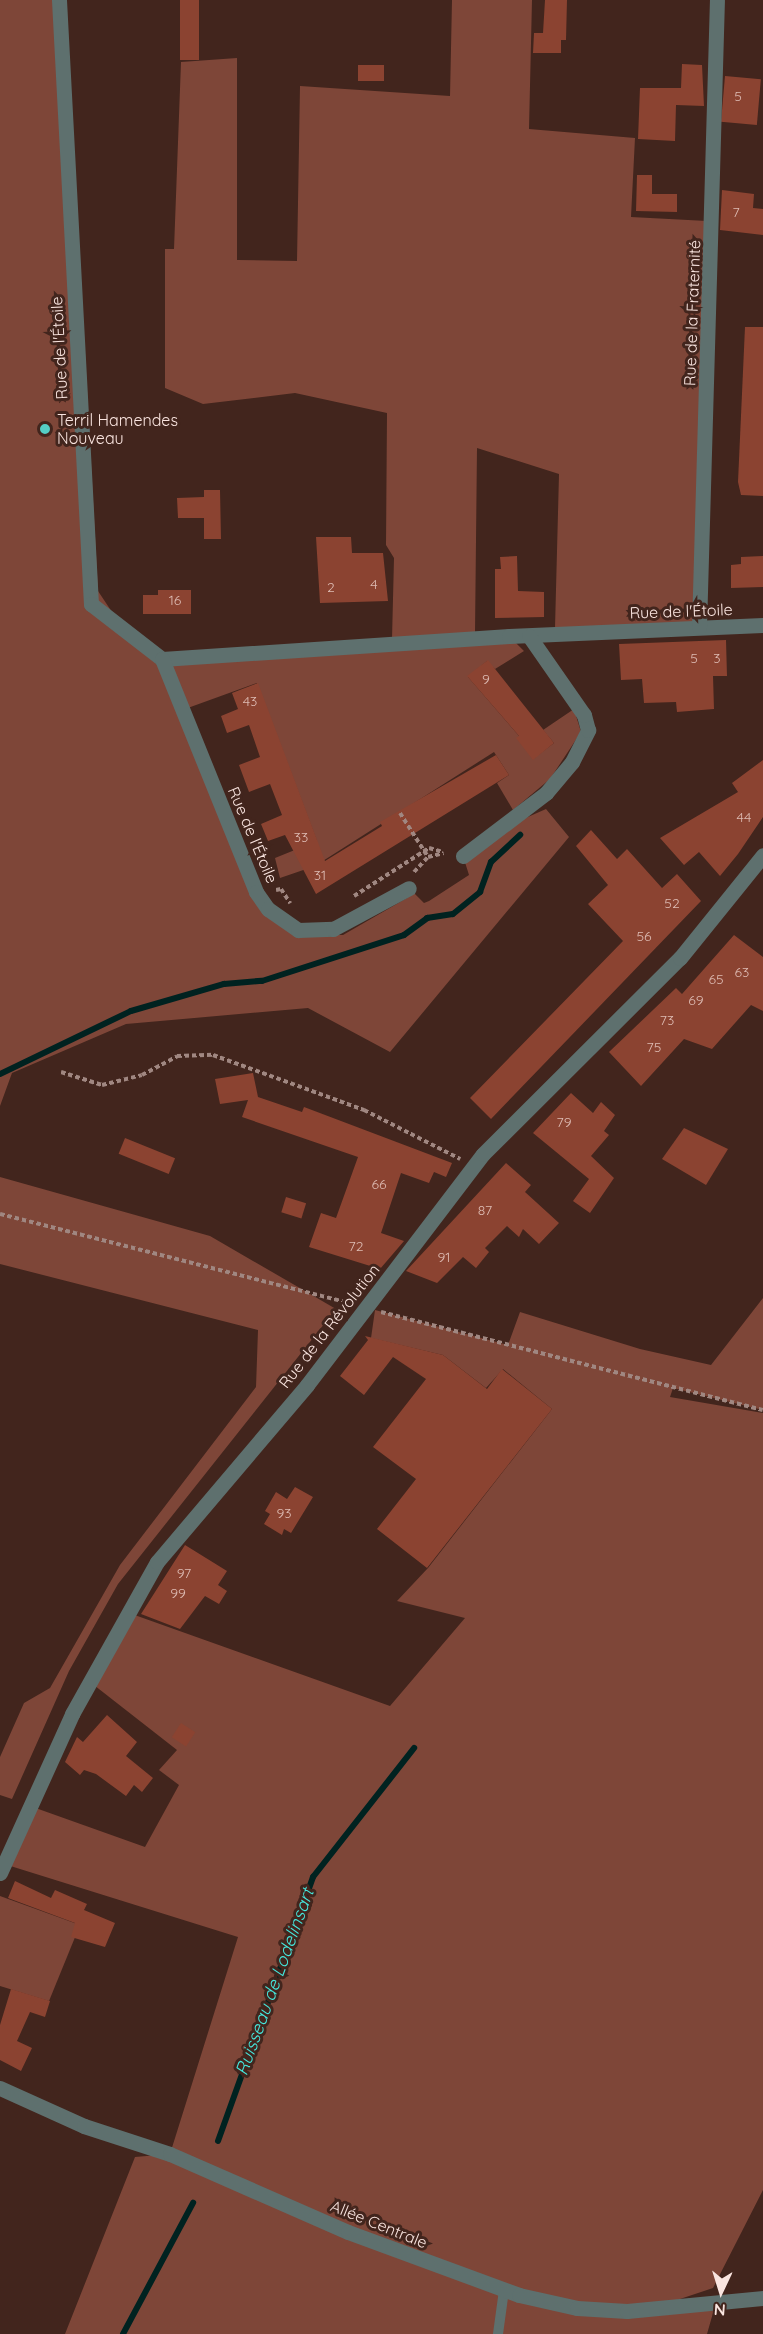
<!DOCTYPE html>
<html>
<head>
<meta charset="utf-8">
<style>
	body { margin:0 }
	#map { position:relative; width:763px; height:2334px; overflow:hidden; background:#42251d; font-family:Quicksand,sans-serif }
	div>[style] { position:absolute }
	.green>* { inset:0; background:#7e4638 }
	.stream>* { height:6px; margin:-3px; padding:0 3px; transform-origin:3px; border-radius:3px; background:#002220 }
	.building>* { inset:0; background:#8b4331; transform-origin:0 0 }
	.path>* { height:4px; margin-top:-2px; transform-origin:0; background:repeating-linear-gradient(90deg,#a08781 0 4.5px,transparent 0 7.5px) }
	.service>* { height:10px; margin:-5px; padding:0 5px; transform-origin:5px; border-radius:5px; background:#5e706e }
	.minor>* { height:15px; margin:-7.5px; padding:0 7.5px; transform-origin:7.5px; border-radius:7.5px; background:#5e706e }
	.tertiary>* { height:15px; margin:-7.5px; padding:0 7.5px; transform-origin:7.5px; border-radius:7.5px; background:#5e706e }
	.dots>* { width:16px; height:16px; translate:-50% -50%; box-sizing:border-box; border:3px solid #42251d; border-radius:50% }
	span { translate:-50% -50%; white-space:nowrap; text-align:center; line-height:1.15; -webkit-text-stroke:6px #42251d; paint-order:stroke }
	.number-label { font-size:14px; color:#debcb4 }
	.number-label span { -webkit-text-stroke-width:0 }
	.street-label { font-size:16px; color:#fae5e0 }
	.poi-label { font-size:16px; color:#fae5e0 }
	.left { translate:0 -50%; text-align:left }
	.water-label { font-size:18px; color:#45e9df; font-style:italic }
	.north { position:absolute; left:691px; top:2262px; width:60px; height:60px; -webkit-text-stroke:4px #42251d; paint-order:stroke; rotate:184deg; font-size:16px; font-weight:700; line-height:24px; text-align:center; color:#fae5e0 }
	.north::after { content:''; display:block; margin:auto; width:21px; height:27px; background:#fae5e0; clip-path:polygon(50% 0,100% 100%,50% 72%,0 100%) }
</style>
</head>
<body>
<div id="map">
	<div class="green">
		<div style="clip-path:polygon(0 0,54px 0,66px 5px,98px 591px,134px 645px,162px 659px,509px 636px,524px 651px,495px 669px,487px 661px,468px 677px,519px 736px,533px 759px,554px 743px,543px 730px,574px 709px,581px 732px,550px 779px,513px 810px,497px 783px,509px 775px,494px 752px,315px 866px,280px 878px,275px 858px,317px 841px,257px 683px,185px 709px,262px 900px,309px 935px,343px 935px,407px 898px,409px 888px,424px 903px,429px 901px,469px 875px,463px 856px,503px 828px,546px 809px,569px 837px,390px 1052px,308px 1008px,126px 1024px,12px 1073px,0 1106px)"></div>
		<div style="clip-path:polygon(452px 0,532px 0,529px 129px,635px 138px,631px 217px,707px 221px,694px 622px,555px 628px,559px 474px,477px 448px,475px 634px,392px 639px,394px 558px,386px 545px,387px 413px,295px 393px,203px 404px,165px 388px,165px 249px,174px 249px,181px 62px,237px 58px,237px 260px,297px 261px,300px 86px,450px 96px)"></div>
		<div style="clip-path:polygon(0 1177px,210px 1236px,336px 1309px,118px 1584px,69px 1671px,12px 1799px,0 1795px,0 1757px,24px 1703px,50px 1688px,120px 1565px,256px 1387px,258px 1330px,0 1264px)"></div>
		<div style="clip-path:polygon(763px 1298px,763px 1410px,673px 1388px,670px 1397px,763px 1413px,763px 2190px,713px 2288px,668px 2303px,715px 2306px,707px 2334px,65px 2334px,135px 2157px,170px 2154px,238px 1937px,4px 1864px,30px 1806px,145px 1847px,179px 1785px,159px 1770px,177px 1750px,90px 1682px,129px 1613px,390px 1706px,465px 1618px,397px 1601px,428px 1568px,552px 1409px,503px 1369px,486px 1388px,443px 1355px,371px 1338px,375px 1310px,508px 1345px,520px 1312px,640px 1349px,711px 1365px)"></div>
		<div style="clip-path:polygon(0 1896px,80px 1925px,49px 2001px,0 1986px)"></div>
	</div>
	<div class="stream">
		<div style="left:0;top:1074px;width:145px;rotate:-25.7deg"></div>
		<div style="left:131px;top:1011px;width:97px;rotate:-16.2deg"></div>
		<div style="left:224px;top:984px;width:38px;rotate:-5deg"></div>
		<div style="left:262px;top:981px;width:149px;rotate:-17.9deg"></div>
		<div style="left:404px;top:935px;width:29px;rotate:-36deg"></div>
		<div style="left:427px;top:918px;width:26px;rotate:-9deg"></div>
		<div style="left:453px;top:914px;width:35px;rotate:-39deg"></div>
		<div style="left:480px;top:892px;width:32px;rotate:-70deg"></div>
		<div style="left:491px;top:862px;width:40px;rotate:-43deg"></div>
		<div style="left:218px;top:2141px;width:281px;rotate:-70.2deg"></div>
		<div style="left:313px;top:1877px;width:164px;rotate:-51.9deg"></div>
		<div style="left:123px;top:2334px;width:149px;rotate:-61.9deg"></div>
	</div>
	<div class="building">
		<div style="left:180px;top:0;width:19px;height:60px"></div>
		<div style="clip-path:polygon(545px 0,567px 0,566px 40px,561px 40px,561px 53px,533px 53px,534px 33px,543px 33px)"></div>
		<div style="clip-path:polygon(682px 64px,702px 65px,704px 106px,676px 105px,675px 141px,638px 139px,640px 88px,681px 88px)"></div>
		<div style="left:358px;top:65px;width:26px;height:16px"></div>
		<div style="left:725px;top:76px;width:36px;height:46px;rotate:5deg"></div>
		<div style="clip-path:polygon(637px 175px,652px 175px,652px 194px,677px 194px,677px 212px,636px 211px)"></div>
		<div style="clip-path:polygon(722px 190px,754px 194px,753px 208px,763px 209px,763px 235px,720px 230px)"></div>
		<div style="clip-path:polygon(745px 327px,763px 327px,763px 496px,741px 495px,738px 482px)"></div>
		<div style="clip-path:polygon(204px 490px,220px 490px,221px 539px,204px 539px,204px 518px,178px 518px,177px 498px,204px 497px)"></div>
		<div style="clip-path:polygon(316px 537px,351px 537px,352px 553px,383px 553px,388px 601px,320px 603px)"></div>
		<div style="clip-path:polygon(517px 556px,518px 591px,544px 592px,544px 617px,495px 618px,495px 569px,501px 569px,500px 557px)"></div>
		<div style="clip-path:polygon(763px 556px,763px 587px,731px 588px,731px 565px,741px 564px,741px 557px)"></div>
		<div style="clip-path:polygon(158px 590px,191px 590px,191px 614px,143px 614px,143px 595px,158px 595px)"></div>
		<div style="clip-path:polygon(726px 640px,727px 676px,713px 676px,714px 709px,677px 712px,676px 702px,644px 703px,642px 679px,621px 680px,619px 644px)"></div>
		<div style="clip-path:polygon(488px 660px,554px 743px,533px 760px,516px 738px,519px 736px,467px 676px)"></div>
		<div style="clip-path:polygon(258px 683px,325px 861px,382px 826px,380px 822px,496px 755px,509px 775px,316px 894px,285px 835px,268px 841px,261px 824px,282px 815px,270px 784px,249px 792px,239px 765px,260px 757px,249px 725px,227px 733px,221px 716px,238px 709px,232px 693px)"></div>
		<div style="clip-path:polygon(763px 760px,763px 817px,738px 854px,720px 876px,699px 852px,684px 865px,660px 838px,738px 792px,732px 783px)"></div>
		<div style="clip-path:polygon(591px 830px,617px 859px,627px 849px,662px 888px,677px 874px,701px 901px,491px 1119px,470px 1098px,623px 941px,588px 904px,608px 885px,576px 846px)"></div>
		<div style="clip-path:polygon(734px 935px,763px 957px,763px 1011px,751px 1005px,712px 1049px,684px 1039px,641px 1086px,609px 1052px,676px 988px,682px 994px)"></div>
		<div style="clip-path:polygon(253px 1073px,258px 1097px,302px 1112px,304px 1107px,452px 1163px,446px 1177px,434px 1172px,429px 1183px,401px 1173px,381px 1233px,404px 1241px,380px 1269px,309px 1247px,321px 1213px,336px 1218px,358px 1157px,242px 1117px,248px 1100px,220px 1104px,215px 1079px)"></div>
		<div style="clip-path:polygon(571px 1093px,593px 1113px,601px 1102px,615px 1115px,604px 1131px,609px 1135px,591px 1156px,614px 1178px,590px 1213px,573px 1201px,589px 1179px,533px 1133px)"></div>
		<div style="clip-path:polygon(684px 1128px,728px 1149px,706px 1185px,662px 1159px)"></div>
		<div style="left:125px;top:1138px;width:54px;height:17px;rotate:22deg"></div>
		<div style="clip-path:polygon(506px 1163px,531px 1185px,525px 1192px,559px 1223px,539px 1244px,523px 1229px,519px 1237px,507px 1226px,485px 1248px,489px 1252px,476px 1268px,463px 1257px,437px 1283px,406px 1271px)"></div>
		<div style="left:286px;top:1197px;width:21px;height:16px;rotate:17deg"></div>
		<div style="clip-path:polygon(365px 1336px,443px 1355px,487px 1389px,502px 1369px,552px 1409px,427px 1568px,377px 1529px,416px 1479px,373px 1447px,426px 1379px,393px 1357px,364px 1395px,340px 1376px,368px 1340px)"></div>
		<div style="clip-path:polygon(295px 1487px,313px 1497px,291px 1533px,284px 1529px,282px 1535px,264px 1524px,270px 1514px,265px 1511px,276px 1492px,287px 1499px)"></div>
		<div style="clip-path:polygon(185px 1545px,227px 1571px,218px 1585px,227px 1591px,219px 1604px,205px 1596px,180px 1629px,141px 1614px)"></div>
		<div style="clip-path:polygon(107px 1715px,137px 1742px,126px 1756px,153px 1778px,142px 1792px,134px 1785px,126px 1796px,96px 1774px,84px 1770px,80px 1775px,65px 1762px,77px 1737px,83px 1742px)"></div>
		<div style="left:181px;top:1723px;width:17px;height:17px;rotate:33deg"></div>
		<div style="clip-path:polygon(15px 1881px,51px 1898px,55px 1890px,87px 1904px,84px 1910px,115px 1923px,105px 1947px,71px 1937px,75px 1923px,8px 1898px)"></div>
		<div style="clip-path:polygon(11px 1989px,50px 2001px,45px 2017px,30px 2012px,17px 2041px,32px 2048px,21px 2071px,0 2060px,0 2025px)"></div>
	</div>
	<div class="path">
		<div style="left:400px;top:813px;width:52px;rotate:57.5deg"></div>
		<div style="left:414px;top:872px;width:21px;rotate:-47deg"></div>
		<div style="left:428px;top:857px;width:16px;rotate:-14deg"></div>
		<div style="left:276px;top:890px;width:5px;rotate:-11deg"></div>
		<div style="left:281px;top:889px;width:17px;rotate:57deg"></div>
		<div style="left:354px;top:896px;width:89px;rotate:-32.6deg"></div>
		<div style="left:429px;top:848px;width:15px;rotate:16deg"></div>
		<div style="left:61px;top:1072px;width:43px;rotate:17.6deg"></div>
		<div style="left:102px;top:1085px;width:41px;rotate:-14deg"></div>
		<div style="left:142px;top:1075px;width:40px;rotate:-28deg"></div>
		<div style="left:177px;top:1056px;width:36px;rotate:-2deg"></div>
		<div style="left:213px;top:1055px;width:161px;rotate:20deg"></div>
		<div style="left:364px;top:1110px;width:108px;rotate:27deg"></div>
		<div style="left:0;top:1214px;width:359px;rotate:14.3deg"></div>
		<div style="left:381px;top:1312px;width:394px;rotate:14.4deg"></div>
	</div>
	<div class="service">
		<div style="left:498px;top:2334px;width:44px;rotate:-82.2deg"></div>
	</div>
	<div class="minor">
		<div style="left:59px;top:0;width:605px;rotate:86.97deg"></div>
		<div style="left:91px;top:604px;width:90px;rotate:37.8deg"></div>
		<div style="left:162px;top:659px;width:348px;rotate:-3.8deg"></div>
		<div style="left:509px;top:636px;width:254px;rotate:-2.5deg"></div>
		<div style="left:699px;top:627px;width:627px;rotate:-88.36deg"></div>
		<div style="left:162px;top:659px;width:251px;rotate:68deg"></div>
		<div style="left:256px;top:892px;width:21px;rotate:55deg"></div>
		<div style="left:268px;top:909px;width:37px;rotate:35deg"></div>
		<div style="left:298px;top:930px;width:35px;rotate:-2deg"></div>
		<div style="left:333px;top:929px;width:86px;rotate:-28.3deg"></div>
		<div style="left:463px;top:856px;width:104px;rotate:-37.2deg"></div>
		<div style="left:546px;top:793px;width:40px;rotate:-50deg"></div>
		<div style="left:572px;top:762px;width:36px;rotate:-63deg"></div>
		<div style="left:588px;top:730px;width:16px;rotate:-105deg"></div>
		<div style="left:584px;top:715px;width:96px;rotate:-124.8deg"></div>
	</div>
	<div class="tertiary">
		<div style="left:0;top:1873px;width:175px;rotate:-65.6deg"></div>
		<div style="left:72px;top:1714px;width:174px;rotate:-60.8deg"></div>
		<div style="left:157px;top:1562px;width:232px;rotate:-49.7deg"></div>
		<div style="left:307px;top:1385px;width:290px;rotate:-52.7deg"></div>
		<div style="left:483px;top:1154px;width:278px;rotate:-44.9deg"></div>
		<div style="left:680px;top:958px;width:132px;rotate:-51.1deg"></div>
		<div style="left:0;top:2088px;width:92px;rotate:24.3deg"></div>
		<div style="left:84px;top:2126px;width:90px;rotate:18deg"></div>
		<div style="left:170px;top:2154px;width:194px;rotate:23.7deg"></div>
		<div style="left:348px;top:2232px;width:182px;rotate:20.2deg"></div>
		<div style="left:519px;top:2295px;width:59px;rotate:12.6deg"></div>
		<div style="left:577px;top:2308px;width:50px;rotate:3.4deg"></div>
		<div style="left:627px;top:2311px;width:137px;rotate:-5.5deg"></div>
	</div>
	<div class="dots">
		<div style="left:45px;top:429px;background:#55cec5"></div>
	</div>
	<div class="number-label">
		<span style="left:738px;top:96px">5</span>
		<span style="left:736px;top:212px">7</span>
		<span style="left:374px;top:584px">4</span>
		<span style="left:331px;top:587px">2</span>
		<span style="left:175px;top:600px">16</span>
		<span style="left:694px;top:658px">5</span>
		<span style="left:717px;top:658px">3</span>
		<span style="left:486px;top:679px">9</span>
		<span style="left:250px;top:701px">43</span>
		<span style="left:744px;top:817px">44</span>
		<span style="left:301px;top:837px">33</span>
		<span style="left:320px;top:875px">31</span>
		<span style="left:672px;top:903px">52</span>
		<span style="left:644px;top:936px">56</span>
		<span style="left:742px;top:972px">63</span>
		<span style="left:716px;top:979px">65</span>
		<span style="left:696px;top:1000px">69</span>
		<span style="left:667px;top:1020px">73</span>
		<span style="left:654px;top:1047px">75</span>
		<span style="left:564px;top:1122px">79</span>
		<span style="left:379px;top:1184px">66</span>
		<span style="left:485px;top:1210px">87</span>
		<span style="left:356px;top:1246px">72</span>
		<span style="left:444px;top:1257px">91</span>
		<span style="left:284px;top:1513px">93</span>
		<span style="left:184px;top:1573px">97</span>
		<span style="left:178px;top:1593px">99</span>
	</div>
	<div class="street-label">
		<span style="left:692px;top:313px;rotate:-88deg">Rue de la Fraternité</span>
		<span style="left:59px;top:348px;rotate:-93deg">Rue de l'Étoile</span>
		<span style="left:681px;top:611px;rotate:-2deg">Rue de l'Étoile</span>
		<span style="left:253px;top:835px;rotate:67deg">Rue de l'Étoile</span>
		<span style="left:329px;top:1326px;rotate:-52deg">Rue de la Révolution</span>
		<span style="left:379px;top:2224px;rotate:22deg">Allée Centrale</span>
	</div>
	<div class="poi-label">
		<span class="left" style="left:57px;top:429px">Terril Hamendes<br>Nouveau</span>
	</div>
	<div class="water-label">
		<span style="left:275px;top:1982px;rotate:-70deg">Ruisseau de Lodelinsart</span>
	</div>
	<div class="north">N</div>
</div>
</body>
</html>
